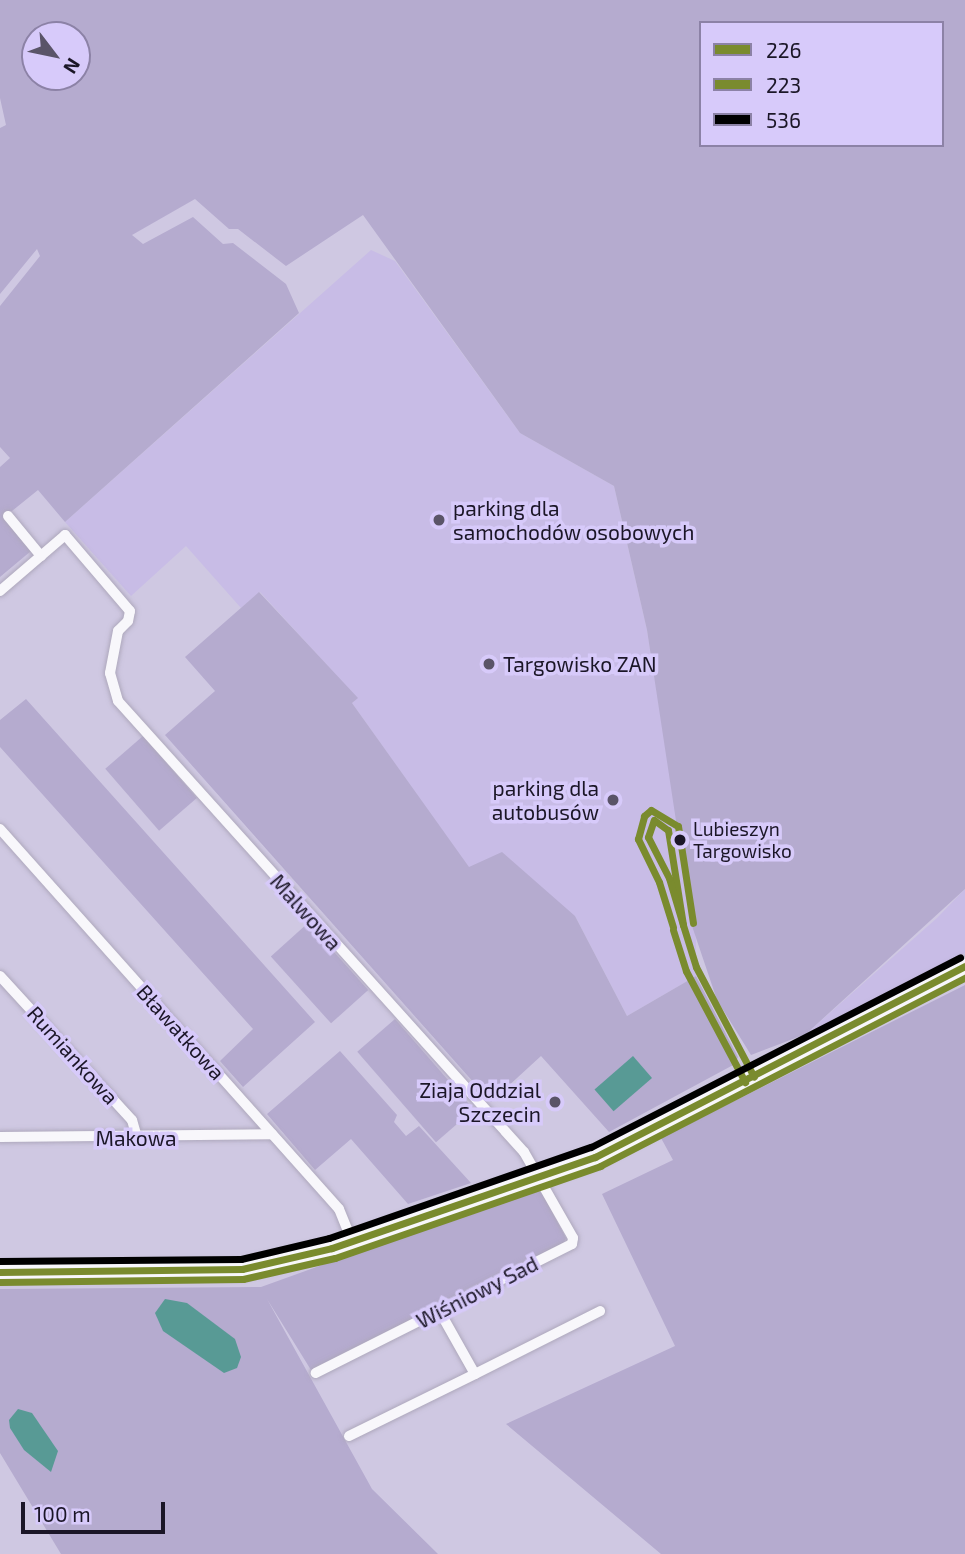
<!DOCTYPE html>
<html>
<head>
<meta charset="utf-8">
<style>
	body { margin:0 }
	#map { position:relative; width:965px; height:1554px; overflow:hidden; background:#cfc8e2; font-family:"Exo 2",sans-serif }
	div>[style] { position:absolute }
	.built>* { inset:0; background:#c8bce6 }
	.green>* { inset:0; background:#b5abcf; transform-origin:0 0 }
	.water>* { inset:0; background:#589a95; transform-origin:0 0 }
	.roads { filter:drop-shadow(0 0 2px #aea8bc) drop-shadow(0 0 2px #aea8bc) }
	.minor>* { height:10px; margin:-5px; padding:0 5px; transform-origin:5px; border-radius:5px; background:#f8f7fb }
	.primary>* { height:18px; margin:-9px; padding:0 9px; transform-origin:9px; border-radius:9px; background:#f8f7fb }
	.bus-1>* { height:7px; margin:-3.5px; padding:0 3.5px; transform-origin:3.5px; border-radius:3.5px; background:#7a8b2e }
	.bus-2>* { height:7px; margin:-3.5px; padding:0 3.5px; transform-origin:3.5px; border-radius:3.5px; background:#7a8b2e }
	.bus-3>* { height:7px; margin:-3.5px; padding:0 3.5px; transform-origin:3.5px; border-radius:3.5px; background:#000 }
	.dots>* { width:19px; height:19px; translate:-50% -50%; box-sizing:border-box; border:4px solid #d7cafa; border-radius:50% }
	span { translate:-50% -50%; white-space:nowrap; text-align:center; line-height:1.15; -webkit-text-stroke:7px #d7cafa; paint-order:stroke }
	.bus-label { font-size:19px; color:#1b1627 }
	.left { translate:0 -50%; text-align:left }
	.poi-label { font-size:21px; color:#1b1627 }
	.right { translate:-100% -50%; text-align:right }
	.street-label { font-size:21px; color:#1b1627 }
	.legend { position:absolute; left:699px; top:21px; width:245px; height:126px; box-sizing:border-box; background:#d7cafa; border:2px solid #8c82a6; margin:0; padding:9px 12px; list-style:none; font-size:21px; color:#1b1627 }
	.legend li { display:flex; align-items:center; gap:14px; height:35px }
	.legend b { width:35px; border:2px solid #8c82a6 }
	.north { position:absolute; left:21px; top:21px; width:70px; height:70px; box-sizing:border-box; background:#d7cafa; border:2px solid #8c82a6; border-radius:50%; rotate:122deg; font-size:19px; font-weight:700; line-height:28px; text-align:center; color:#1b1627 }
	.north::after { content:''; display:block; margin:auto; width:24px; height:32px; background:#5a5468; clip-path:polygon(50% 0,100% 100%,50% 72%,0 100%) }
	.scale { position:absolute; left:21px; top:1502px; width:144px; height:32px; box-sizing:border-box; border:4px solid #1b1627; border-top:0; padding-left:9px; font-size:21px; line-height:24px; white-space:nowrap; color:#1b1627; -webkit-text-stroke:5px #d7cafa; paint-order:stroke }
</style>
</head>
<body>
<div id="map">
	<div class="built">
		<div style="clip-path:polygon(371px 250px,395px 261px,520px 433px,614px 486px,647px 630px,696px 940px,696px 976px,627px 1016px,575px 916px,469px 868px,352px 703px,357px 698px,260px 592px,241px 608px,186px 546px,131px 596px,65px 522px)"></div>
		<div style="clip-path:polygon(965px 889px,965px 953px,806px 1034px,937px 918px)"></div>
	</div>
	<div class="green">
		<div style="clip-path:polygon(evenodd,0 0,965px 0,965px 889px,806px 1034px,751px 1055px,717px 1000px,692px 926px,647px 630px,614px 486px,520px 433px,363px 215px,286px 266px,238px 229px,229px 229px,195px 199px,132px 235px,143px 244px,193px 217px,223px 244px,233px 243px,286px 284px,299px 313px,65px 522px,38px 490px,12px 511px,4px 512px,4px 519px,31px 551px,0 577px,0 467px,10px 458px,0 447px,0 306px,40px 256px,37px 249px,0 294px,0 128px,6px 125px,0 98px,0 0,701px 23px,942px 23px,942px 145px,701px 145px,701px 23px,0 0,35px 35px,77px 35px,77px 77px,35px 77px,35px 35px)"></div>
		<div style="clip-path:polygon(259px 592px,358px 698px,352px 703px,469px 867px,502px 852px,575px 916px,627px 1016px,696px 976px,738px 1057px,735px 1064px,609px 1132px,541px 1056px,491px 1102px,165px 735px,215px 691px,185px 657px)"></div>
		<div style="clip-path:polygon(26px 699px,315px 1022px,243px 1087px,220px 1061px,253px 1029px,0 747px,0 720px)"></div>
		<div style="left:143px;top:736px;width:82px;height:50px;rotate:49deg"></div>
		<div style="left:308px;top:923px;width:90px;height:50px;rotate:48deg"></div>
		<div style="clip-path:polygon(965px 985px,965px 1554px,661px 1554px,506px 1424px,675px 1346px,602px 1194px,673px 1160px,661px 1138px)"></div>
		<div style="left:395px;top:1019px;width:120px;height:50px;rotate:49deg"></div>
		<div style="clip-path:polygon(340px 1051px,397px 1115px,394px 1122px,406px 1136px,419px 1126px,471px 1183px,408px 1204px,351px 1139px,315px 1170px,267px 1114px)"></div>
		<div style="clip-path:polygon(533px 1189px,542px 1193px,566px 1238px,563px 1244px,311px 1370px,267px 1299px,372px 1489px,438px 1554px,61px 1554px,0 1453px,0 1289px,261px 1287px)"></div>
	</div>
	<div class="water">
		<div style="left:633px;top:1056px;width:29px;height:51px;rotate:49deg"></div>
		<div style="clip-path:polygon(165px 1299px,187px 1303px,235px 1339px,241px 1357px,237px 1368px,224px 1373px,163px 1331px,155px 1313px)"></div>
		<div style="clip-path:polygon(18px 1409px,32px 1413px,58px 1451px,51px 1472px,24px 1450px,10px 1428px,9px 1420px)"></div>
	</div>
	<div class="roads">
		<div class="minor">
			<div style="left:8px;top:516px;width:52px;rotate:50.5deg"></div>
			<div style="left:0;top:591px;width:86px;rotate:-40.7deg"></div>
			<div style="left:65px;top:535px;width:100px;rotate:49.5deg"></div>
			<div style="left:130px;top:611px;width:10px;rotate:101deg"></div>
			<div style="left:128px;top:621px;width:14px;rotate:135deg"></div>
			<div style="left:118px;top:631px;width:43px;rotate:100.8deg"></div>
			<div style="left:110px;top:673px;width:29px;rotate:74deg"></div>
			<div style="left:118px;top:701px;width:607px;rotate:48.01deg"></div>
			<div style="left:524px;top:1152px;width:99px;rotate:60.3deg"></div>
			<div style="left:573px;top:1238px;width:6px;rotate:99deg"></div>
			<div style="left:572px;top:1244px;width:287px;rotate:153.3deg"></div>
			<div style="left:0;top:829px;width:509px;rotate:48.26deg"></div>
			<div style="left:339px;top:1209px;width:35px;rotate:68deg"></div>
			<div style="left:0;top:976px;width:195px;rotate:47.5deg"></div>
			<div style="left:132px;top:1120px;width:19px;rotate:74deg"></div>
			<div style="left:0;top:1137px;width:272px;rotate:-0.6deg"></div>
			<div style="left:440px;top:1312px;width:71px;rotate:60.6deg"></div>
			<div style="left:475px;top:1374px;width:140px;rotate:-26.7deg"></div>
			<div style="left:349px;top:1436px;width:140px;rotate:-26.2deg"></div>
		</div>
		<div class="primary">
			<div style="left:0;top:1272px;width:242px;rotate:-0.7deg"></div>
			<div style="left:242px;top:1269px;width:92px;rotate:-13.1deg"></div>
			<div style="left:332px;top:1248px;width:278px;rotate:-19.1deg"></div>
			<div style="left:595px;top:1157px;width:416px;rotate:-27.3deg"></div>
		</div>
	</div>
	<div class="bus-1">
		<div style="left:654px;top:820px;width:17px;rotate:36deg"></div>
		<div style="left:668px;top:830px;width:96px;rotate:81deg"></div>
		<div style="left:683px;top:925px;width:49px;rotate:-106.6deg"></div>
		<div style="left:669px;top:878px;width:46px;rotate:-117.1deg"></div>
		<div style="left:648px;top:837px;width:18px;rotate:-71deg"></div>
		<div style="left:683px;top:925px;width:44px;rotate:72.8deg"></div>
		<div style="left:696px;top:967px;width:124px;rotate:62.2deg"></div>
		<div style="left:0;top:1272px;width:242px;rotate:-0.7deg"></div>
		<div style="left:242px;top:1269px;width:92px;rotate:-13.1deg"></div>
		<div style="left:332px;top:1248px;width:278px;rotate:-19.1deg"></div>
		<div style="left:595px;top:1157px;width:416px;rotate:-27.3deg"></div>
	</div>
	<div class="bus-2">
		<div style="left:673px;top:927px;width:47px;rotate:-107.3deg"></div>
		<div style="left:659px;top:882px;width:48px;rotate:-116deg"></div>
		<div style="left:638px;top:839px;width:24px;rotate:-75deg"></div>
		<div style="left:644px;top:816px;width:9px;rotate:-41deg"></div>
		<div style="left:651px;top:810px;width:31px;rotate:31deg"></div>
		<div style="left:678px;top:826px;width:98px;rotate:81.2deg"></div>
		<div style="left:673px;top:930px;width:43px;rotate:72.4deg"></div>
		<div style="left:686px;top:971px;width:126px;rotate:62deg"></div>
		<div style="left:0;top:1282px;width:243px;rotate:-0.7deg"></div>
		<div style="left:243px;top:1279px;width:94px;rotate:-12.9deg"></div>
		<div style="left:335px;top:1258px;width:281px;rotate:-19.1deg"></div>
		<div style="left:600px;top:1166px;width:411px;rotate:-27.3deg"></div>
	</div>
	<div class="bus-3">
		<div style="left:0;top:1261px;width:241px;rotate:-0.5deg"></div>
		<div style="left:241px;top:1259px;width:90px;rotate:-13.4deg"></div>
		<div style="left:329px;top:1238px;width:277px;rotate:-19.2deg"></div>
		<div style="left:591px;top:1147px;width:415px;rotate:-27.2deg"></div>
	</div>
	<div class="dots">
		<div style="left:439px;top:520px;background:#5a5468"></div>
		<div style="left:489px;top:664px;background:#5a5468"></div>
		<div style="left:613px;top:800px;background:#5a5468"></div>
		<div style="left:680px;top:840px;background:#1b1627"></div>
		<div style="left:555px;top:1102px;background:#5a5468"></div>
	</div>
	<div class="bus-label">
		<span class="left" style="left:693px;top:840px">Lubieszyn<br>Targowisko</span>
	</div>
	<div class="poi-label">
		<span class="left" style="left:453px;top:520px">parking dla<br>samochodów osobowych</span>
		<span class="left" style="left:503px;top:664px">Targowisko ZAN</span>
		<span class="right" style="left:599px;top:800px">parking dla<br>autobusów</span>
		<span class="right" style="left:541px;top:1102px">Ziaja Oddzial<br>Szczecin</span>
	</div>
	<div class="street-label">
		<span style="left:306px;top:912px;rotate:48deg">Malwowa</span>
		<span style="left:181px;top:1032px;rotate:48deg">Bławatkowa</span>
		<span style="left:73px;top:1055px;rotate:48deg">Rumiankowa</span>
		<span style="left:136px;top:1138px">Makowa</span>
		<span style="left:477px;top:1292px;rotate:-27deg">Wiśniowy Sad</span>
	</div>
	<ul class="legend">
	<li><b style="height:9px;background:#7a8b2e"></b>226</li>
	<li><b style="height:9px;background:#7a8b2e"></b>223</li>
	<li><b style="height:9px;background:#000"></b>536</li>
	</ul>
	<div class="north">N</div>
	<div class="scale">100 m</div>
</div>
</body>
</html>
